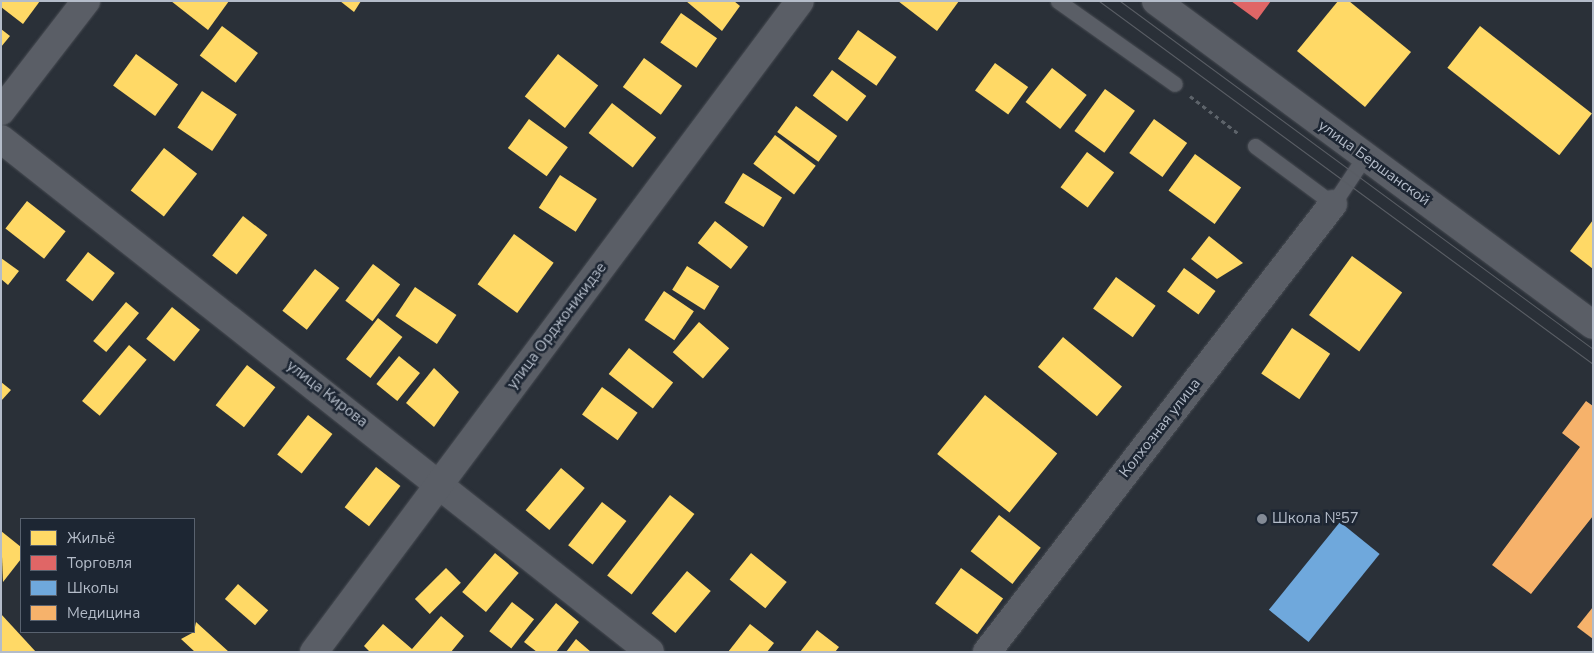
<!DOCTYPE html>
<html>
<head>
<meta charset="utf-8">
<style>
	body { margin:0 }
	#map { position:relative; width:1594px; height:653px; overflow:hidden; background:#2a3038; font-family:"Nunito Sans",sans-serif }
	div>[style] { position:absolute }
	.homes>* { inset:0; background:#ffd966; transform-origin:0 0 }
	.shops>* { inset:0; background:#e06666 }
	.schools>* { inset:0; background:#6fa8dc; transform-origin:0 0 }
	.health>* { inset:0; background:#f6b26b }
	.path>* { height:3px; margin-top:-1.5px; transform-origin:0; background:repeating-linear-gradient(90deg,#5d636a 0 4px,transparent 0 8px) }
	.roads { filter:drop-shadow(0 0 1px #484c53) drop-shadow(0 0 1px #484c53) }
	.lane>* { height:15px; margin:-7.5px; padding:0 7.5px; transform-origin:7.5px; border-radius:7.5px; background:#5a5e66 }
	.street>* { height:28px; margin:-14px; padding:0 14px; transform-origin:14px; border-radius:14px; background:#5a5e66 }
	.tram>* { height:1px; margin:-0.5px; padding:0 0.5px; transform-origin:0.5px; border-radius:0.5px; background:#595d64 }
	.dots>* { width:14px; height:14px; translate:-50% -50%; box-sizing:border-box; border:2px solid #1d2633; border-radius:50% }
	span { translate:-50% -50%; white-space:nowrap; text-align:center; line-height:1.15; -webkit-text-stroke:5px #1d2633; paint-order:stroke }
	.street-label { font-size:15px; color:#b4bcc9 }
	.poi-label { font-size:15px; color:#b4bcc9 }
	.left { translate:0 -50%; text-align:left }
	.frame { position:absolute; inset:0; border:2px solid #b4bcc9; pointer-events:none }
	.legend { position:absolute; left:20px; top:518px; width:175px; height:115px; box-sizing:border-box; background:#1d2633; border:1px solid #59626f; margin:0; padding:6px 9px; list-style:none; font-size:15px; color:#b4bcc9 }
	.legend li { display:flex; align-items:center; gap:10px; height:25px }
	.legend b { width:25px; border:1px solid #59626f }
</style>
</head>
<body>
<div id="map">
	<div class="homes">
		<div style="clip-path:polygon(1px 1px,40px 1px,23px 24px,1px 7px)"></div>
		<div style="clip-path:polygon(171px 1px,229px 1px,208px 30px)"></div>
		<div style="clip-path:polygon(340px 1px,361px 1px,354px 12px)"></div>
		<div style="clip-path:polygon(686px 1px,734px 1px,740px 6px,722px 31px)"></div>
		<div style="clip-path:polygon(898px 1px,959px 1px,937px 31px)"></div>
		<div style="clip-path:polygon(1338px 1px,1349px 1px,1411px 52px,1365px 107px,1297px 51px)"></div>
		<div style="left:681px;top:13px;width:44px;height:36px;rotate:35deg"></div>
		<div style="left:222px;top:26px;width:45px;height:37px;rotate:37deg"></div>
		<div style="left:1480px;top:26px;width:142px;height:53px;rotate:38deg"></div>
		<div style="clip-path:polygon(1px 29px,10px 36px,1px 47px)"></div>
		<div style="left:858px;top:30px;width:47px;height:35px;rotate:35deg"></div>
		<div style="left:136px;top:54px;width:52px;height:39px;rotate:36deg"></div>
		<div style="left:558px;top:54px;width:51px;height:54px;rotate:38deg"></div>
		<div style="left:644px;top:58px;width:47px;height:36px;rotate:36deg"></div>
		<div style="left:995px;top:63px;width:41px;height:34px;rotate:36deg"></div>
		<div style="left:1052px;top:68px;width:44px;height:43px;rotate:38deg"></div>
		<div style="left:832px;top:70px;width:43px;height:32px;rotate:37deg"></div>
		<div style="left:1105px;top:89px;width:37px;height:52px;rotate:36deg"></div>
		<div style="left:202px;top:91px;width:42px;height:44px;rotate:34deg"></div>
		<div style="left:612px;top:103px;width:56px;height:38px;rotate:38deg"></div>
		<div style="left:796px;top:106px;width:51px;height:32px;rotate:36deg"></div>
		<div style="left:529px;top:119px;width:48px;height:36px;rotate:36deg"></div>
		<div style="left:1154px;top:119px;width:41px;height:42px;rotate:36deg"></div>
		<div style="left:775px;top:135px;width:51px;height:36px;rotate:37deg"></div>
		<div style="left:164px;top:148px;width:42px;height:54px;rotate:38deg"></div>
		<div style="left:1087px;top:152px;width:34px;height:44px;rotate:37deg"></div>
		<div style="left:1195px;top:154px;width:57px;height:45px;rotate:36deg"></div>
		<div style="left:743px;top:173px;width:46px;height:35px;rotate:32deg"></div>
		<div style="left:560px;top:175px;width:44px;height:39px;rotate:33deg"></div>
		<div style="left:27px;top:201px;width:49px;height:35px;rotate:38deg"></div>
		<div style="left:243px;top:216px;width:31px;height:50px;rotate:38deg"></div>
		<div style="clip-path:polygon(1593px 220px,1593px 269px,1570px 251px)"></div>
		<div style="left:715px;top:221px;width:42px;height:28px;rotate:38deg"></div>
		<div style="left:514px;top:234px;width:49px;height:62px;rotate:36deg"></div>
		<div style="clip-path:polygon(1209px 236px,1243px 263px,1217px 279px,1191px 259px)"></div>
		<div style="left:88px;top:252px;width:34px;height:36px;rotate:38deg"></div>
		<div style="left:1352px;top:256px;width:62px;height:73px;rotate:36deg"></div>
		<div style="clip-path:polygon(1px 258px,19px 271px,8px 285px,1px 279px)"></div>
		<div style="left:373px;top:264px;width:34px;height:46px;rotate:37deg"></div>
		<div style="left:687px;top:266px;width:38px;height:28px;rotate:32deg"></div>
		<div style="left:1184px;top:268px;width:39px;height:29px;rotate:36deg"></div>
		<div style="left:315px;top:269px;width:31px;height:53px;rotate:38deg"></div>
		<div style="left:1116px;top:277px;width:49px;height:39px;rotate:36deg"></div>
		<div style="left:415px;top:287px;width:50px;height:35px;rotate:34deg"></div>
		<div style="left:664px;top:291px;width:36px;height:35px;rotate:34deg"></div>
		<div style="left:126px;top:302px;width:17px;height:51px;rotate:40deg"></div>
		<div style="left:172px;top:307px;width:36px;height:41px;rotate:39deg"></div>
		<div style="left:378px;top:318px;width:31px;height:52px;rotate:38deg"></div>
		<div style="left:699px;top:322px;width:40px;height:40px;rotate:41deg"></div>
		<div style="left:1292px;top:328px;width:46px;height:55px;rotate:34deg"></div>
		<div style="left:1063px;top:337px;width:77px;height:39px;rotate:40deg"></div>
		<div style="left:129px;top:345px;width:23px;height:73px;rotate:40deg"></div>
		<div style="left:629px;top:348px;width:56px;height:33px;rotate:38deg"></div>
		<div style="left:399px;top:356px;width:27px;height:36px;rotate:39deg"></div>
		<div style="left:247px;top:365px;width:36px;height:51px;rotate:38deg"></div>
		<div style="clip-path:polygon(434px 368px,459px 392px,434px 427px,406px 403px)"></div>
		<div style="clip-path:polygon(1px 382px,11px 390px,1px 401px)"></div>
		<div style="left:602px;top:387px;width:44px;height:34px;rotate:36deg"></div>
		<div style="left:985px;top:395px;width:93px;height:76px;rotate:39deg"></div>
		<div style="left:308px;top:415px;width:31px;height:50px;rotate:38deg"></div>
		<div style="left:376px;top:467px;width:31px;height:51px;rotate:38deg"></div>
		<div style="left:561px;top:468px;width:31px;height:55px;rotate:40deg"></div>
		<div style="left:670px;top:495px;width:31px;height:102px;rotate:38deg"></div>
		<div style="left:602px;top:502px;width:31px;height:55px;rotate:38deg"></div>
		<div style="left:999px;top:515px;width:53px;height:46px;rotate:38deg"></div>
		<div style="clip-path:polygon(1px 531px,21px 547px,21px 559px,3px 582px)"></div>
		<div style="left:495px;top:553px;width:31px;height:51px;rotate:40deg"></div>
		<div style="left:751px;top:553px;width:46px;height:34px;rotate:39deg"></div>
		<div style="left:446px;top:568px;width:21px;height:44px;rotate:45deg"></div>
		<div style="left:961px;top:568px;width:52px;height:44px;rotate:36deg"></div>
		<div style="left:687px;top:571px;width:31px;height:55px;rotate:40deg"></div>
		<div style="left:238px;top:584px;width:40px;height:20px;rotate:41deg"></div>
		<div style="left:512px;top:602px;width:28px;height:37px;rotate:38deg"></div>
		<div style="clip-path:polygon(556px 603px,579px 622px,556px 652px,537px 652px,524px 642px)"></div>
		<div style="clip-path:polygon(1px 614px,36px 652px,1px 652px)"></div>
		<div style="clip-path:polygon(441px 616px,464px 636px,451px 652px,370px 652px,364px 646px,383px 624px,412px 649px)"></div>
		<div style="clip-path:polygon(196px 622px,229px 652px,195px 652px,181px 639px,194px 632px)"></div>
		<div style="clip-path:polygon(750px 624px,774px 643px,767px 652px,728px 652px)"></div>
		<div style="clip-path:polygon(817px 630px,839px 647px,835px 652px,800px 652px)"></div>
		<div style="clip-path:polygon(576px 639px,591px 652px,566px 652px)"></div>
	</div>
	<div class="shops">
		<div style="clip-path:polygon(1231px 1px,1271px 1px,1257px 20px)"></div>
	</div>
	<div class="schools">
		<div style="left:1340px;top:522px;width:51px;height:113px;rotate:39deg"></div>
	</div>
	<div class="health">
		<div style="clip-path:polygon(1586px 401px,1593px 406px,1593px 516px,1531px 594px,1492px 565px,1580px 447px,1562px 433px)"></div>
		<div style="clip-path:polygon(1593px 607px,1593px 639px,1577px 627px)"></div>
	</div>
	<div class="path">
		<div style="left:1190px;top:96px;width:62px;rotate:37.8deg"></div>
	</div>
	<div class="roads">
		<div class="lane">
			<div style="left:1058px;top:1px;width:143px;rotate:35.4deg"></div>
			<div style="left:1255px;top:146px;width:97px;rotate:36.6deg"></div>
			<div style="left:1333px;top:204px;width:58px;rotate:-56.3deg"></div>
		</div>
		<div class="street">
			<div style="left:1156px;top:1px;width:544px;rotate:36.55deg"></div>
			<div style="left:1px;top:111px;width:139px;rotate:-52.3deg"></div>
			<div style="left:1px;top:139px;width:827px;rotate:38.32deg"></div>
			<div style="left:314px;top:652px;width:812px;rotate:-53.26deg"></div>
			<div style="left:987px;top:652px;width:566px;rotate:-52.32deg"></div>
		</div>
	</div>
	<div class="tram">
		<div style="left:1099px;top:1px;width:613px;rotate:36.31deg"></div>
		<div style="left:1120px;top:1px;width:587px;rotate:36.34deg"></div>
	</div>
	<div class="dots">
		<div style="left:1262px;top:519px;background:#848b96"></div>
	</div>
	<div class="street-label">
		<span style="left:1374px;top:163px;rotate:36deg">улица Бершанской</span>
		<span style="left:557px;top:326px;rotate:-53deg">улица Орджоникидзе</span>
		<span style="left:327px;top:394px;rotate:38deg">улица Кирова</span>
		<span style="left:1160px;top:428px;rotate:-52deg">Колхозная улица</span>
	</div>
	<div class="poi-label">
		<span class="left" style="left:1272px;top:519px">Школа №57</span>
	</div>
	<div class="frame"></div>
	<ul class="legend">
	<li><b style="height:14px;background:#ffd966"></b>Жильё</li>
	<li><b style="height:14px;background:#e06666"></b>Торговля</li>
	<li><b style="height:14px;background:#6fa8dc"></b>Школы</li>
	<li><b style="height:14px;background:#f6b26b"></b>Медицина</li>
	</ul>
</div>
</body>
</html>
